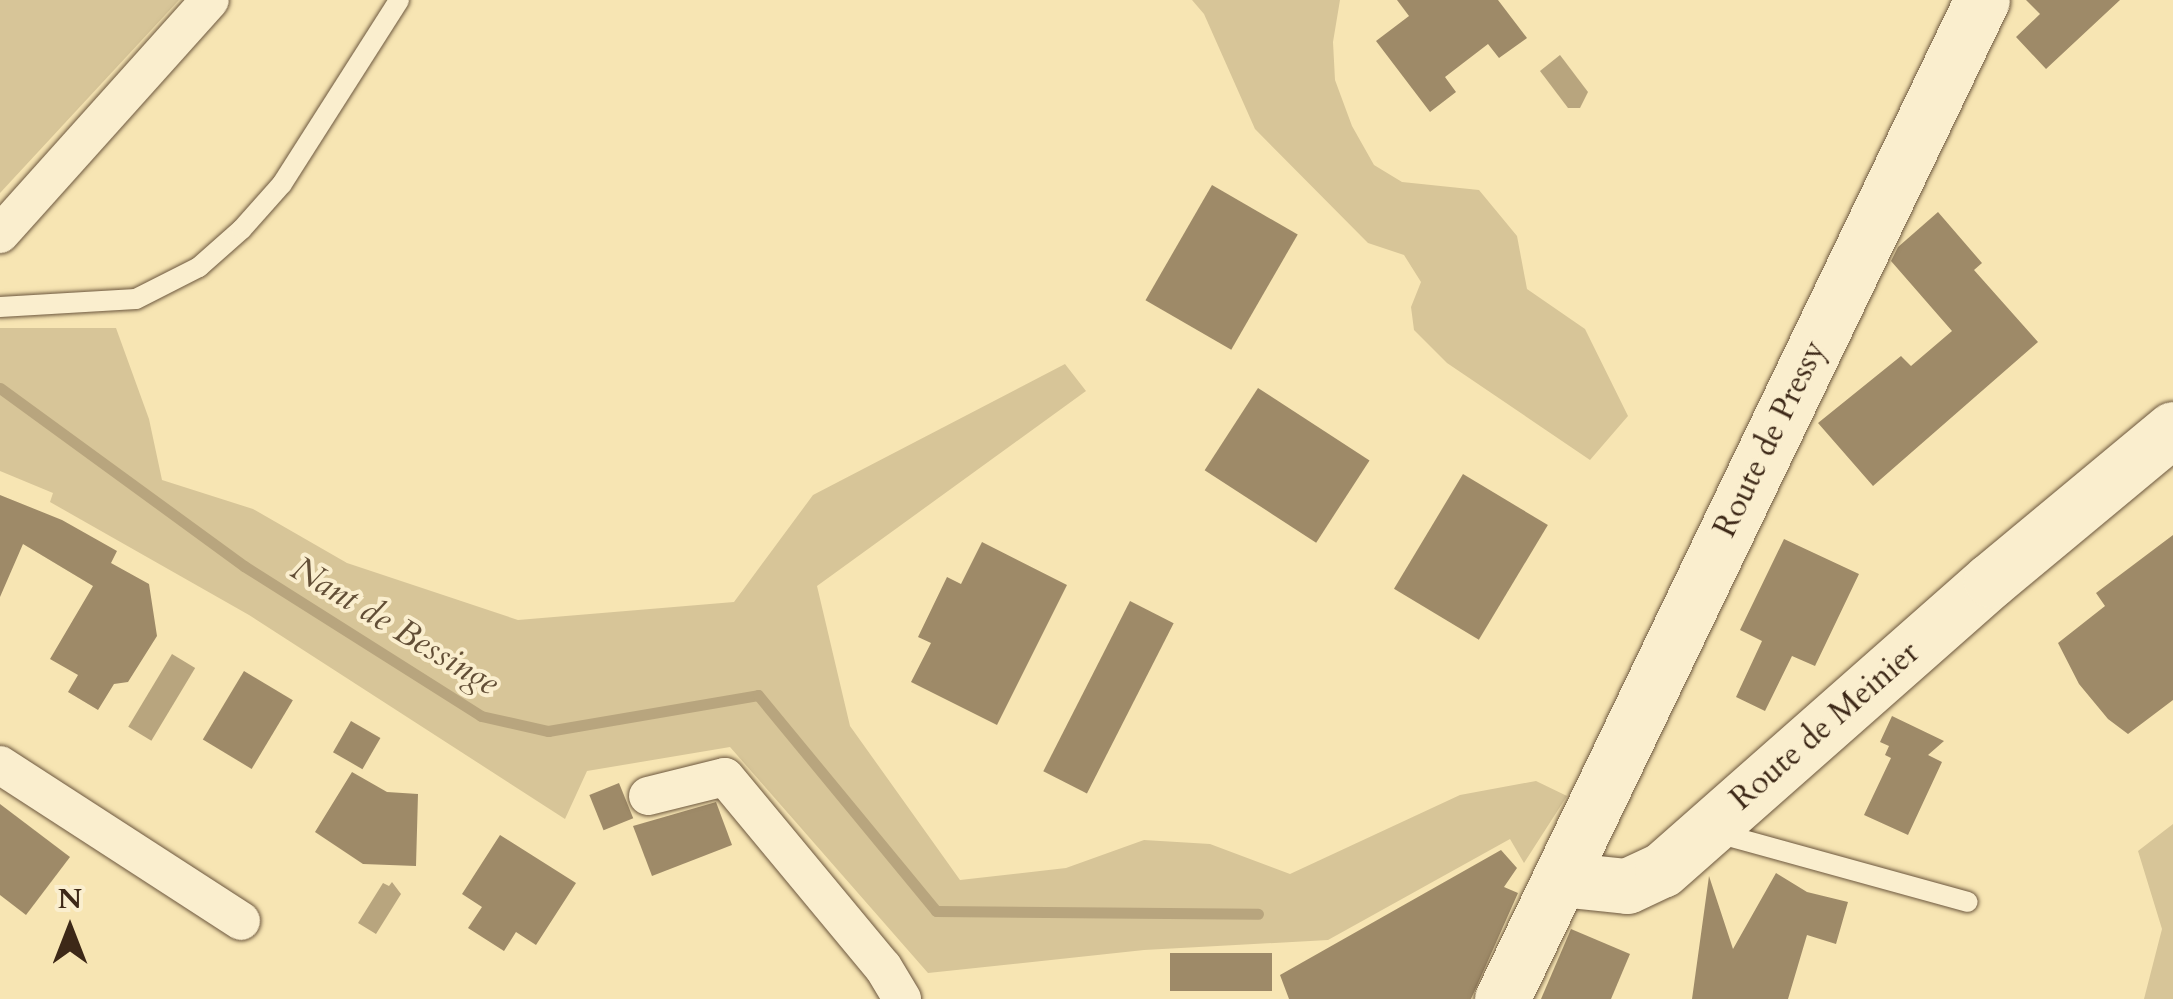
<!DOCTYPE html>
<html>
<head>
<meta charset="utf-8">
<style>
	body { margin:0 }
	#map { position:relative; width:2173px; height:999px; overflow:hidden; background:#f7e5b3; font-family:Cardo,serif }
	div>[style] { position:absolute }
	.green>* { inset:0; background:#d7c598 }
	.water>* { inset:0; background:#b8a57e; transform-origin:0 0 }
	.stream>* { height:11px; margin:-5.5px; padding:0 5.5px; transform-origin:5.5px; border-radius:5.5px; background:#b8a57e }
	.building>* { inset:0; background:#9e8a68; transform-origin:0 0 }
	.roads { filter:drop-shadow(0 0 2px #6c573e) drop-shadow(0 0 2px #6c573e) }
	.lane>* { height:20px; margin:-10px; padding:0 10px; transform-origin:10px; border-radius:10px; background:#faeece }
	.street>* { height:38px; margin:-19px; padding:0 19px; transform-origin:19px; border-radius:19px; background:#faeece }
	.secondary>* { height:55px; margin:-27.5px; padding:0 27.5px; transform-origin:27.5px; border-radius:27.5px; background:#faeece }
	span { translate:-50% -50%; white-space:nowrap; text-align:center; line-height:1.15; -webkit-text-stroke:8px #faeece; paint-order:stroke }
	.street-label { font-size:32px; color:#3d2817 }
	.water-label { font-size:35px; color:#624e36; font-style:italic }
	.north { position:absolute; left:20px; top:879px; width:100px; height:100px; -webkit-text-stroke:8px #faeece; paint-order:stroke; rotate:0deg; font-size:28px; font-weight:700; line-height:40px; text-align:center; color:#3d2817 }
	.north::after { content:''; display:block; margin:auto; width:35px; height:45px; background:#3d2817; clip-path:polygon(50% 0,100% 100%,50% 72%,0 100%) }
</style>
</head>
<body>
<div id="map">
	<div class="green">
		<div style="clip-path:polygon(0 0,179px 0,0 193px)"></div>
		<div style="clip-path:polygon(1192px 0,1340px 0,1333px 42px,1335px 80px,1352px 126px,1374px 165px,1402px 182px,1479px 190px,1517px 236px,1527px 289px,1585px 329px,1628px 416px,1590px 460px,1447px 363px,1414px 330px,1411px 307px,1421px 282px,1404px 255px,1368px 243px,1255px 129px,1204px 14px)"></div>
		<div style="clip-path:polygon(0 328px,116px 328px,149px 419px,162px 480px,253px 509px,347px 563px,518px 620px,734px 602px,813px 495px,1065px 364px,1086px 391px,817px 586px,850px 726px,960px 880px,1066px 868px,1144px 840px,1210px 844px,1290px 874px,1460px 795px,1536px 781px,1567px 796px,1524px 863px,1510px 839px,1328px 940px,1144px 950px,928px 973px,730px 747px,587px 771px,565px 819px,249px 615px,50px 502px,53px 493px,0 471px)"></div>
		<div style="clip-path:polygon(2173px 824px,2173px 999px,2144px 999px,2162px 929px,2138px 851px)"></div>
	</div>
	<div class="water">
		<div style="clip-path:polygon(1560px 55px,1588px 92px,1580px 108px,1568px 108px,1540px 71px)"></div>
		<div style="left:172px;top:654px;width:27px;height:85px;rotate:31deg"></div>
		<div style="clip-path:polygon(392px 882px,401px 894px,376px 934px,358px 923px,383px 883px,389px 886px)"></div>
	</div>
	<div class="stream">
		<div style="left:0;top:388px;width:302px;rotate:36.1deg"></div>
		<div style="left:244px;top:566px;width:280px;rotate:32.3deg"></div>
		<div style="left:481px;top:716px;width:69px;rotate:12.6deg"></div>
		<div style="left:548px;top:731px;width:213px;rotate:-9.7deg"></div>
		<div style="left:758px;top:695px;width:280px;rotate:50.5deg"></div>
		<div style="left:936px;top:911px;width:322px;rotate:0.5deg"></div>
	</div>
	<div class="building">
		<div style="clip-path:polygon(1397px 0,1498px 0,1527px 38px,1499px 58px,1488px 44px,1445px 77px,1456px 92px,1430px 112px,1376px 41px,1409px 16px)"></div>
		<div style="clip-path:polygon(2026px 0,2120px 0,2046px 69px,2016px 37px,2040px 14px)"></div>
		<div style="left:1212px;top:185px;width:99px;height:133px;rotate:30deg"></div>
		<div style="clip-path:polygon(1938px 212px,1982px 263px,1974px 270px,2038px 342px,1873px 486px,1818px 423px,1901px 356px,1911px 366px,1952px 331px,1891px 261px,1898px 247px)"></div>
		<div style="left:1258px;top:388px;width:133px;height:98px;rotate:33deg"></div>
		<div style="left:1463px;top:474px;width:99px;height:134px;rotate:31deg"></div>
		<div style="clip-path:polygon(0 495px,62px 520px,117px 551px,111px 563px,149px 584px,157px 636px,128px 682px,114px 684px,98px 710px,68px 692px,78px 675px,50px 659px,93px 586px,23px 544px,0 597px)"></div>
		<div style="clip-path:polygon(2173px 535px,2173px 700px,2128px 734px,2108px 719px,2079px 684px,2058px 643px,2105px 606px,2096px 593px)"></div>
		<div style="clip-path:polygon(1784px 539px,1859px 574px,1815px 666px,1792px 656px,1765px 711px,1736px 697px,1762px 641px,1740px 630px)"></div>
		<div style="clip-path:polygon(982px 542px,1067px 585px,997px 725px,911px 682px,931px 643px,918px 637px,947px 577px,961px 584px)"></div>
		<div style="left:1130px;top:601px;width:49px;height:191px;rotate:27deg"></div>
		<div style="left:244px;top:671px;width:57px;height:80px;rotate:31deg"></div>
		<div style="clip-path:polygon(1892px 716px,1944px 741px,1928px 755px,1942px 762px,1908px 835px,1864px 815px,1891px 758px,1885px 755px,1889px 746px,1880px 742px)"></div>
		<div style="left:351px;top:721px;width:34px;height:36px;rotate:30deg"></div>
		<div style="clip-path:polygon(352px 772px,387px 792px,418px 794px,416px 866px,363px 864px,315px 832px)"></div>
		<div style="left:619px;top:783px;width:38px;height:32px;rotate:68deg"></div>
		<div style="clip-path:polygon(716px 802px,732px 845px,652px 876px,633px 826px)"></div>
		<div style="clip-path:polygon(0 804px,70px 857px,26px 915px,0 895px)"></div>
		<div style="clip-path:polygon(500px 835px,576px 883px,536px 945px,516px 932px,504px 951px,468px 928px,482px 907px,462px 894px)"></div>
		<div style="clip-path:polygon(1501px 850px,1517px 868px,1504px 887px,1518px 893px,1471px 999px,1289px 999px,1280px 975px)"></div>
		<div style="clip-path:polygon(1776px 873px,1807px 892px,1848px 902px,1836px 944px,1807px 935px,1788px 999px,1692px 999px,1709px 876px,1733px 949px)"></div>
		<div style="clip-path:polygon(1571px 929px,1630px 954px,1611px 999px,1541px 999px)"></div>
		<div style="left:1170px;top:953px;width:102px;height:38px"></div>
	</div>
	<div class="roads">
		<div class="lane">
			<div style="left:0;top:307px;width:136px;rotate:-3.4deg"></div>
			<div style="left:136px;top:299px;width:71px;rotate:-26.9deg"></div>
			<div style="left:199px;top:267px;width:57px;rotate:-41.5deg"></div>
			<div style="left:242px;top:229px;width:60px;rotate:-48.4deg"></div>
			<div style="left:282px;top:184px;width:218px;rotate:-57.5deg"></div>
			<div style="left:1714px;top:832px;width:263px;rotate:15.4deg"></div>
		</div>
		<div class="street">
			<div style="left:0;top:234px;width:314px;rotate:-48.1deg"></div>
			<div style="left:0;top:765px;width:287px;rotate:32.9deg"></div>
			<div style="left:648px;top:796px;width:79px;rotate:-13.9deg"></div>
			<div style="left:725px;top:777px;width:247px;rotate:50.3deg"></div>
			<div style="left:883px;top:967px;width:37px;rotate:59deg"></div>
		</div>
		<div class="secondary">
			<div style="left:1560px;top:879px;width:67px;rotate:6deg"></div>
			<div style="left:1627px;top:886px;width:38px;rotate:-25deg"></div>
			<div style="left:1662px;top:870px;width:439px;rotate:-41.4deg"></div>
			<div style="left:1991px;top:580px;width:236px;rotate:-39.7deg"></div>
			<div style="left:1502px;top:999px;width:1108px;rotate:-64.34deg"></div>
		</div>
	</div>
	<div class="street-label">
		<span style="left:1770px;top:439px;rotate:-64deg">Route de Pressy</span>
		<span style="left:1825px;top:726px;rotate:-41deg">Route de Meinier</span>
	</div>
	<div class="water-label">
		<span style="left:395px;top:626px;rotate:31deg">Nant de Bessinge</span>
	</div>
	<div class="north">N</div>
</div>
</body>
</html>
